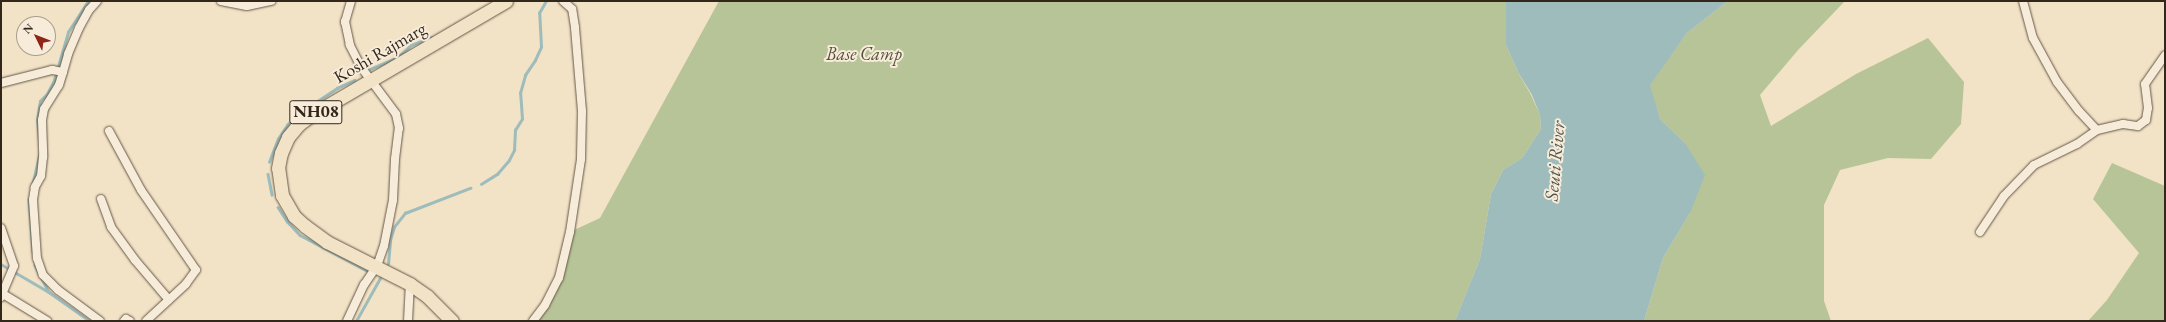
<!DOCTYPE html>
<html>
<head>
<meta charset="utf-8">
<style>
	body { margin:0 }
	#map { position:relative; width:2166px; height:322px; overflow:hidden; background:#f2e2c6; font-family:"EB Garamond",serif }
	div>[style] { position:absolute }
	.green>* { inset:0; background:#b7c498 }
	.water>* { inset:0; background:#9dbcbb }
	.stream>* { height:2.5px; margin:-1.25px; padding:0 1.25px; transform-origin:1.25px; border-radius:1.25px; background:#9dbcbb }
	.roads { filter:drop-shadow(0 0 1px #635646) drop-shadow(0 0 1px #635646) }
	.minor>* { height:8px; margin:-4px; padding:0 4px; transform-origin:4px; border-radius:4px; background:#f7ecda }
	.primary>* { height:13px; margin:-6.5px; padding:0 6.5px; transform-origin:6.5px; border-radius:6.5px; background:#f2e2c6 }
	span { translate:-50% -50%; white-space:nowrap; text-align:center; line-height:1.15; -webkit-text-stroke:4px #f7ecda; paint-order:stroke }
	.shield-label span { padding:1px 3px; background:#f7ecda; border:1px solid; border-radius:3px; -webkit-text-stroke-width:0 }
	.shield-label { font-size:17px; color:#33271c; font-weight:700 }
	.street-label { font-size:18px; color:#33271c }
	.park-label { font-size:18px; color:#544e3b; font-style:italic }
	.water-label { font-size:19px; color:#53544c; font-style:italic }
	.frame { position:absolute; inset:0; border:2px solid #33271c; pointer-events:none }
	.north { position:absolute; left:16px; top:16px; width:40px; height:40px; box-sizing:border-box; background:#f7ecda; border:1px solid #a99d8e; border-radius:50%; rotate:313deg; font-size:11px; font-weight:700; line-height:16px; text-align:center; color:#33271c }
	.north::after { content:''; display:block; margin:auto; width:14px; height:18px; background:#8f2418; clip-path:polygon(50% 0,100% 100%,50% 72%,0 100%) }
</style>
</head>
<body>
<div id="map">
	<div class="green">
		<div style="clip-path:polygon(719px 1px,1506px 1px,1506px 45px,1518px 72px,1531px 95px,1540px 115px,1541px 129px,1522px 158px,1503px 170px,1491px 194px,1480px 259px,1455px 321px,533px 321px,559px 278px,570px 232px,600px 218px)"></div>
		<div style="clip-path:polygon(1728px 1px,1845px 1px,1798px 50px,1760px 95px,1771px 126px,1856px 74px,1928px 38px,1964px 82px,1961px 124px,1931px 159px,1888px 158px,1840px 170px,1824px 205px,1824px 301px,1831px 321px,1644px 321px,1663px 258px,1690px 213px,1685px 143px,1660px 119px,1649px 85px,1687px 33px)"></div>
		<div style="clip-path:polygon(2112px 163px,2165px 186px,2165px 321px,2088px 321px,2107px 300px,2139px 253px,2093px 199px)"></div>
	</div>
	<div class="water">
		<div style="clip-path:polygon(1506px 1px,1728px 1px,1687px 33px,1650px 85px,1660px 119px,1685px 143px,1705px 175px,1690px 213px,1663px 258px,1644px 321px,1455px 321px,1480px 259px,1491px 194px,1503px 170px,1522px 158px,1541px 129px,1540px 115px,1532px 95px,1518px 72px,1506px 45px)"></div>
	</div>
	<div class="stream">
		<div style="left:370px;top:69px;width:30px;rotate:-23deg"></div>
		<div style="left:398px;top:57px;width:18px;rotate:-43deg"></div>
		<div style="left:411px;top:45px;width:22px;rotate:-21deg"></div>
		<div style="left:39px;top:140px;width:20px;rotate:-96deg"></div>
		<div style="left:37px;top:120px;width:19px;rotate:-81deg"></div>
		<div style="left:40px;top:101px;width:10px;rotate:-45deg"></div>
		<div style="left:47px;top:94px;width:16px;rotate:-63deg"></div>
		<div style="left:54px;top:80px;width:50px;rotate:-73.7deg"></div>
		<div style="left:68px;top:32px;width:37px;rotate:-57deg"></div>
		<div style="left:269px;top:162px;width:25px;rotate:-69deg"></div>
		<div style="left:278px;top:139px;width:17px;rotate:-57deg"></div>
		<div style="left:287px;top:125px;width:17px;rotate:-45deg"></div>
		<div style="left:299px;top:113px;width:45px;rotate:-33.3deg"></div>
		<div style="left:337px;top:88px;width:19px;rotate:-25deg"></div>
		<div style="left:268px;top:174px;width:21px;rotate:79deg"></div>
		<div style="left:481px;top:184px;width:19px;rotate:-32deg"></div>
		<div style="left:497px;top:174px;width:18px;rotate:-49deg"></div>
		<div style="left:509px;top:160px;width:11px;rotate:-63deg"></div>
		<div style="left:514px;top:150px;width:20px;rotate:-87deg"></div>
		<div style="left:515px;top:130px;width:13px;rotate:-58deg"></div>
		<div style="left:522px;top:119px;width:26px;rotate:-94deg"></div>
		<div style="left:520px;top:93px;width:19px;rotate:-74deg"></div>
		<div style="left:525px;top:75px;width:18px;rotate:-56deg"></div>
		<div style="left:535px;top:60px;width:14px;rotate:-65deg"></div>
		<div style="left:541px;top:47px;width:34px;rotate:-93deg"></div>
		<div style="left:539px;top:13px;width:14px;rotate:-60deg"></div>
		<div style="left:32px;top:186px;width:31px;rotate:-77deg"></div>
		<div style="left:29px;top:199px;width:53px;rotate:85.7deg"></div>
		<div style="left:278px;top:207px;width:17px;rotate:57deg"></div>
		<div style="left:287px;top:221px;width:19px;rotate:47deg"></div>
		<div style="left:300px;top:235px;width:75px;rotate:27.9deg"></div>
		<div style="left:1px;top:264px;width:56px;rotate:30.3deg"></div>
		<div style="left:49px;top:292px;width:50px;rotate:35.3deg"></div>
		<div style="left:388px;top:264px;width:24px;rotate:-85deg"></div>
		<div style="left:390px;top:240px;width:14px;rotate:-73deg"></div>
		<div style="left:394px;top:227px;width:18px;rotate:-52deg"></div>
		<div style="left:405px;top:213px;width:70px;rotate:-21deg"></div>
		<div style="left:35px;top:265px;width:30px;rotate:63deg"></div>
		<div style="left:356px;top:321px;width:49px;rotate:-60.8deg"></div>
	</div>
	<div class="roads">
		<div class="minor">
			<div style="left:221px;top:1px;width:26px;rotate:11deg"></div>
			<div style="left:247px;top:6px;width:25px;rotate:-12deg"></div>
			<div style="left:2023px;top:1px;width:38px;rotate:75deg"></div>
			<div style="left:2033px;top:38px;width:50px;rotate:61.4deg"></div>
			<div style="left:2057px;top:82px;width:36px;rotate:53deg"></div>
			<div style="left:2079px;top:111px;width:26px;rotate:47deg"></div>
			<div style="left:63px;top:72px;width:14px;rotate:107deg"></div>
			<div style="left:59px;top:85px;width:28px;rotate:122deg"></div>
			<div style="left:44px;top:109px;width:11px;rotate:100deg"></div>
			<div style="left:42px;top:120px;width:37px;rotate:88deg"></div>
			<div style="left:43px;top:157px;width:19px;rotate:96deg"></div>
			<div style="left:41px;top:176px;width:13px;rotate:119deg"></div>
			<div style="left:35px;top:187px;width:13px;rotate:99deg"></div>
			<div style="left:33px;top:200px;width:58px;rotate:86.1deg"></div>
			<div style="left:37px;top:258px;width:18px;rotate:71deg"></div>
			<div style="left:43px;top:275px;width:21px;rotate:45deg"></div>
			<div style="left:58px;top:290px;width:52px;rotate:36.4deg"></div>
			<div style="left:1px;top:83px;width:53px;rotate:-14.3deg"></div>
			<div style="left:52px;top:70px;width:11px;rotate:10deg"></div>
			<div style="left:63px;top:72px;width:19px;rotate:-74deg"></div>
			<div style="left:68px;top:54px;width:28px;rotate:-67deg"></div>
			<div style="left:79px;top:28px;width:21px;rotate:-61deg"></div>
			<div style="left:89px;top:10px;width:12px;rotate:-48deg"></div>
			<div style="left:109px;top:131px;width:67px;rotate:61.5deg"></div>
			<div style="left:141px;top:190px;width:97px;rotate:55.5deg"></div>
			<div style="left:196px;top:270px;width:17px;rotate:126deg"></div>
			<div style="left:186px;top:284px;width:54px;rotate:137.2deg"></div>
			<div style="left:101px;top:199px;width:30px;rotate:70deg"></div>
			<div style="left:111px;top:227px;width:41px;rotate:54deg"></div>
			<div style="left:135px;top:260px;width:52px;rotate:49.6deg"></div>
			<div style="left:1px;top:228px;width:40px;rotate:71.1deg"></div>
			<div style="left:14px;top:266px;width:34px;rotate:113deg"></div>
			<div style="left:1980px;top:232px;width:43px;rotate:-56.3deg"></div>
			<div style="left:2004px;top:196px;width:43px;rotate:-45.9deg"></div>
			<div style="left:2034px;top:165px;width:48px;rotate:-26deg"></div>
			<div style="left:2077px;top:144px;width:24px;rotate:-35deg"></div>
			<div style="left:2097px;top:130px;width:27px;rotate:-13deg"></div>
			<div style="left:2123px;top:124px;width:15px;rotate:8deg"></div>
			<div style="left:2138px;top:126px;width:10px;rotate:-37deg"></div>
			<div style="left:2146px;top:120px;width:12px;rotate:-81deg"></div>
			<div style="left:2148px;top:108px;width:24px;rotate:-97deg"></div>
			<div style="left:2145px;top:84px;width:35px;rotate:-55deg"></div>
			<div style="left:3px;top:294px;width:52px;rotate:31.5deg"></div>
			<div style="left:124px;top:321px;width:3px;rotate:-45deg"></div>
			<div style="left:126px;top:319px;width:4px;rotate:27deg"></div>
			<div style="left:347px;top:321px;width:40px;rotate:-65deg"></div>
			<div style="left:364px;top:285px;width:23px;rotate:-56deg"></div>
			<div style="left:377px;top:266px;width:21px;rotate:-71deg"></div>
			<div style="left:384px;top:246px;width:47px;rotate:-78.9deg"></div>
			<div style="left:393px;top:200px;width:41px;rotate:-87.2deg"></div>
			<div style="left:395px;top:159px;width:31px;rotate:-83deg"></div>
			<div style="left:399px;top:128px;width:14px;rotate:-102deg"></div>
			<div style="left:396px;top:114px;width:59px;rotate:-126.7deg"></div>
			<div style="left:361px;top:67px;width:25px;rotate:-117deg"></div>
			<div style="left:350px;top:45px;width:24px;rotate:-102deg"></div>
			<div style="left:345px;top:22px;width:22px;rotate:-74deg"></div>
			<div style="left:408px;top:321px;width:37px;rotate:-87deg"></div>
			<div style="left:533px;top:321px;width:20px;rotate:-53deg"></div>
			<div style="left:545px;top:305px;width:30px;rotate:-63deg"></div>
			<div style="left:559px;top:278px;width:47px;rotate:-76.6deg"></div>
			<div style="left:570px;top:232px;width:74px;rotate:-81.4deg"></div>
			<div style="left:581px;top:159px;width:48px;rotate:-88.8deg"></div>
			<div style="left:582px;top:111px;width:84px;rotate:-94.8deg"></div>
			<div style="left:575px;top:27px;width:18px;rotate:-99deg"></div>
			<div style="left:572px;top:9px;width:12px;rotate:-138deg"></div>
		</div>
		<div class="primary">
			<div style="left:452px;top:321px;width:35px;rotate:-135deg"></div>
			<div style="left:427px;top:296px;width:21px;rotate:-145deg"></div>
			<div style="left:410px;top:284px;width:93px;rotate:-153.2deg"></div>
			<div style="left:327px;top:242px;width:27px;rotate:-144deg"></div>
			<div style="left:305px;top:226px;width:15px;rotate:-138deg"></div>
			<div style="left:294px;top:216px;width:24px;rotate:-120deg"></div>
			<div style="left:282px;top:195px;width:27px;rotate:-98deg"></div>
			<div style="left:278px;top:168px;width:15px;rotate:-79deg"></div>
			<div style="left:281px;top:153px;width:17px;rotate:-66deg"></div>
			<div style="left:288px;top:137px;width:17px;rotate:-50deg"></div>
			<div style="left:299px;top:124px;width:15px;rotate:-37deg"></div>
			<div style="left:311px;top:115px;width:226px;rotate:-30.3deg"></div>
		</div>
	</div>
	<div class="shield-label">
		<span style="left:316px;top:112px">NH08</span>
	</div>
	<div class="street-label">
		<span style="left:380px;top:53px;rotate:-30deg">Koshi Rajmarg</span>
	</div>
	<div class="park-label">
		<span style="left:864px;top:54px">Base Camp</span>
	</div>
	<div class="water-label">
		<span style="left:1555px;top:161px;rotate:-85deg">Seuti River</span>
	</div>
	<div class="frame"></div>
	<div class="north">N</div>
</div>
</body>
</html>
